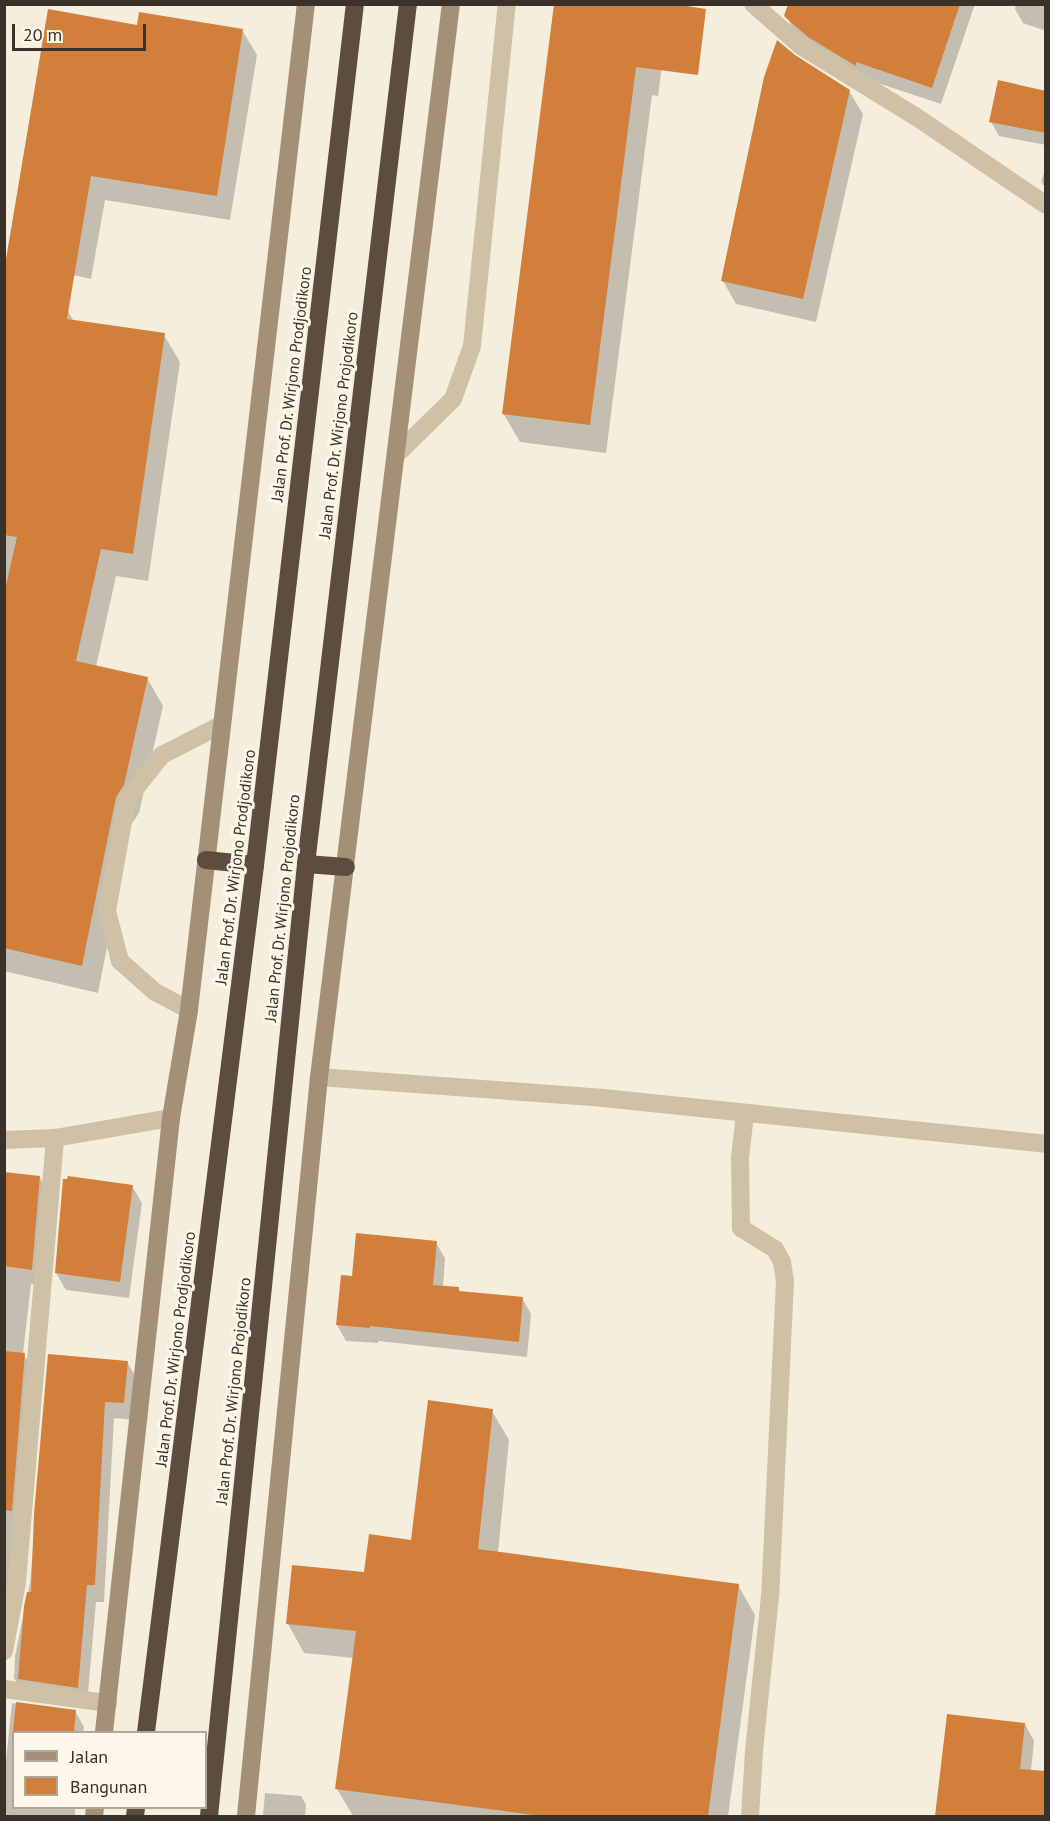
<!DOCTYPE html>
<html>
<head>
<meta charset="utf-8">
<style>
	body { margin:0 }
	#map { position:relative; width:1050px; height:1821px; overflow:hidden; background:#f5eedc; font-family:"PT Sans",sans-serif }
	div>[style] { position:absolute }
	.shadow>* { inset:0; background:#0003 }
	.building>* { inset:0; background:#d37f3c }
	.lane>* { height:18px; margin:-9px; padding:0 9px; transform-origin:9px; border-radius:9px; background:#cec1a6 }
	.street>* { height:18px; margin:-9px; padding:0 9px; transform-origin:9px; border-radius:9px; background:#cec1a6 }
	.secondary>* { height:18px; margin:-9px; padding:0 9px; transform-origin:9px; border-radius:9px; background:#a39077 }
	.highway>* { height:18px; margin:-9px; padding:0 9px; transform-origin:9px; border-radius:9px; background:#5c4d3e }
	span { translate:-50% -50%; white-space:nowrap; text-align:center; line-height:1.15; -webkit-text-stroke:6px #fcf7e9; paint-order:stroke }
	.street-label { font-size:16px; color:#3a3128 }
	.frame { position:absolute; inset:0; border:6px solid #3a3128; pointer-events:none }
	.legend { position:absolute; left:12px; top:1731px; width:195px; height:78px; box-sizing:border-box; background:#fcf7e9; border:2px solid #aea89c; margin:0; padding:8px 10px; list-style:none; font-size:18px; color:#3a3128 }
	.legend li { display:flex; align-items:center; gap:12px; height:30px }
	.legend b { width:30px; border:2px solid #aea89c }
	.scale { position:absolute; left:12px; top:24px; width:134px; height:27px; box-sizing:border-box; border:3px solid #3a3128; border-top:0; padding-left:8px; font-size:18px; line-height:21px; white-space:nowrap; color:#3a3128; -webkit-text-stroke:4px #fcf7e9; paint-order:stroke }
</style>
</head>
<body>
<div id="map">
	<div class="shadow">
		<div style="clip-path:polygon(556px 4px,670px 4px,658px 96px,652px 95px,606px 453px,520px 442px,503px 413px)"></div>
		<div style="clip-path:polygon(790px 4px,975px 4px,941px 104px,866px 79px,796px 34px,786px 16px)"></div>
		<div style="clip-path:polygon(1016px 4px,1046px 4px,1046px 31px,1023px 23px,1015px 9px)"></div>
		<div style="clip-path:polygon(139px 27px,242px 30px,257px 55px,230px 220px,105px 200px,91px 279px,25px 264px)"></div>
		<div style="clip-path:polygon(794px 57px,849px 91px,863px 114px,816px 322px,736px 304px,723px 281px)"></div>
		<div style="clip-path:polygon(1046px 92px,1046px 145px,999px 136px,991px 122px)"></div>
		<div style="clip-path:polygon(1046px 168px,1046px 190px,1041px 181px)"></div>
		<div style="clip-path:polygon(4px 302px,68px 311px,74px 322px,164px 335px,180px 362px,148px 581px,116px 576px,96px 667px,147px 678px,163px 706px,139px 813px,131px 825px,98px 993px,4px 971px)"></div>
		<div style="clip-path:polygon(4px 1174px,40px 1178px,49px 1193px,41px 1285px,31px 1284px,23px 1354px,34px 1370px,4px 1652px)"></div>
		<div style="clip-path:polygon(132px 1186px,142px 1203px,129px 1298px,66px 1290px,56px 1273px)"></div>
		<div style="clip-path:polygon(436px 1243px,445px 1258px,443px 1287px,458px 1289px,461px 1293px,522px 1298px,531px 1314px,527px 1357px,378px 1341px,378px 1343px,346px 1341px,337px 1325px,354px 1278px)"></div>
		<div style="clip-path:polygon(49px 1356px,127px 1362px,137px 1379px,133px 1420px,114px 1418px,104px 1602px,96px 1602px,87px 1704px,24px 1696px,14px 1678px,15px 1656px,30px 1583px)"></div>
		<div style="clip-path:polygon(492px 1411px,509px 1440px,498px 1553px,738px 1585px,755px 1615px,728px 1816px,353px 1816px,337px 1789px,354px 1658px,304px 1653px,288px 1624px,412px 1542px)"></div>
		<div style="clip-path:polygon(12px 1703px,75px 1711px,84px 1727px,83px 1732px,14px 1732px,14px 1808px,75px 1808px,75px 1816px,4px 1816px,4px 1780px)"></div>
		<div style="clip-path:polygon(948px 1715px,1025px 1724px,1034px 1741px,1031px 1771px,1046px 1772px,1046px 1816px,936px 1816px)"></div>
		<div style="clip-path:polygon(265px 1793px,301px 1796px,306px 1805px,305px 1816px,263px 1816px)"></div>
	</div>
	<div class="building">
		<div style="clip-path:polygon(554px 4px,674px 4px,706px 9px,698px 75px,636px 67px,590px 425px,502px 414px)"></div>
		<div style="clip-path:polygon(788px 4px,960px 4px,932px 88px,856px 62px,856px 66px,808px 37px,784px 16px)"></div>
		<div style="clip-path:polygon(48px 9px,137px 25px,139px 12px,243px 29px,217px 196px,91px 176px,67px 319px,165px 333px,133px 554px,101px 549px,76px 661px,148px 677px,124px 785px,116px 797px,82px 966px,4px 948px,4px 594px,17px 537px,4px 535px,4px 271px)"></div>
		<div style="clip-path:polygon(777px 40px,795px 55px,850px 90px,803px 299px,721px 281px,764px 77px)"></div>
		<div style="clip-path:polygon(998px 80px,1046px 91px,1046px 133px,989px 122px)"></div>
		<div style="clip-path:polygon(4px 1172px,40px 1176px,32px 1270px,4px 1266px)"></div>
		<div style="clip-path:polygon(68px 1176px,133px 1185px,120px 1282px,55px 1273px,63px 1179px,67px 1179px)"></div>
		<div style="clip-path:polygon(356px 1233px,437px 1241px,433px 1285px,459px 1287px,459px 1291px,523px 1297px,519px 1342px,370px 1326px,370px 1328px,336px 1325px,341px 1275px,352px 1276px)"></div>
		<div style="clip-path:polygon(4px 1351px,25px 1353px,12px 1511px,4px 1510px)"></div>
		<div style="clip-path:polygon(48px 1354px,128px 1361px,124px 1403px,105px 1402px,95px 1585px,87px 1585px,78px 1688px,18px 1679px,24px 1606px,27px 1592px,31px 1592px,34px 1514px)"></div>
		<div style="clip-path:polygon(428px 1400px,493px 1409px,478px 1549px,739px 1584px,708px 1816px,542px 1816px,335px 1789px,356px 1631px,286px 1624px,292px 1565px,364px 1572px,369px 1534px,411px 1540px)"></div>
		<div style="clip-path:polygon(16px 1702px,76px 1710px,74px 1732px,13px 1732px)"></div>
		<div style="clip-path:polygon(947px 1714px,1025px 1723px,1020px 1769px,1046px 1771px,1046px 1816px,935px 1816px)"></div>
	</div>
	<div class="lane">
		<div style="left:397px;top:454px;width:78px;rotate:-44.5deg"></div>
		<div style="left:453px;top:399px;width:56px;rotate:-70.3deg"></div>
		<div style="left:472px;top:346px;width:344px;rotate:-84.2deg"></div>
		<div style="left:189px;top:1010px;width:38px;rotate:-152deg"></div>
		<div style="left:155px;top:992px;width:47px;rotate:-138.5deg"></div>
		<div style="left:120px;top:961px;width:52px;rotate:-104.6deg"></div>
		<div style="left:107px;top:911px;width:114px;rotate:-79.9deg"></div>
		<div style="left:127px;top:799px;width:56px;rotate:-51.5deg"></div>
		<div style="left:162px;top:755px;width:66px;rotate:-27deg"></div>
	</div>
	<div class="street">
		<div style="left:753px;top:4px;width:64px;rotate:41.2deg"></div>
		<div style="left:801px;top:46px;width:134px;rotate:31.6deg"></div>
		<div style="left:915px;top:116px;width:158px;rotate:34.2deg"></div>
		<div style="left:319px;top:1077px;width:285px;rotate:4.2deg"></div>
		<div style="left:603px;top:1098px;width:445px;rotate:5.9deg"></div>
		<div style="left:745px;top:1114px;width:44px;rotate:96.5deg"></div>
		<div style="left:740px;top:1158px;width:70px;rotate:89.2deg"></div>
		<div style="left:741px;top:1228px;width:40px;rotate:32deg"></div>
		<div style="left:775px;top:1249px;width:15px;rotate:62deg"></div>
		<div style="left:782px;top:1262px;width:19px;rotate:81deg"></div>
		<div style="left:785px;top:1281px;width:315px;rotate:92.7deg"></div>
		<div style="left:770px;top:1596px;width:156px;rotate:95.9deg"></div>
		<div style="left:754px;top:1751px;width:65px;rotate:93.5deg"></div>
		<div style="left:4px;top:1140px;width:51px;rotate:-2.2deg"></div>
		<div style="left:55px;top:1138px;width:118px;rotate:-9.8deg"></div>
		<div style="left:4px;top:1651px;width:70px;rotate:-79.3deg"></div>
		<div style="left:17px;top:1582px;width:446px;rotate:-85.1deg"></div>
		<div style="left:4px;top:1689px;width:105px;rotate:7.7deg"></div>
	</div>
	<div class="secondary">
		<div style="left:104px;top:1732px;width:618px;rotate:-83.77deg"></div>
		<div style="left:171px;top:1118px;width:109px;rotate:-80.5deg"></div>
		<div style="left:189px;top:1010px;width:1013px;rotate:-83.37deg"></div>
		<div style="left:94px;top:1816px;width:8px;rotate:-83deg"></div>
		<div style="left:246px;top:1816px;width:743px;rotate:-84.36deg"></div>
		<div style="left:319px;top:1077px;width:1081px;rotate:-82.99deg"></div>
	</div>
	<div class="highway">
		<div style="left:206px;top:860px;width:49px;rotate:5.8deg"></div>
		<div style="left:306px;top:864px;width:40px;rotate:4.3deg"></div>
		<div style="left:146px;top:1732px;width:874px;rotate:-82.83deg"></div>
		<div style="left:255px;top:865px;width:867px;rotate:-83.38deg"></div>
		<div style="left:135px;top:1816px;width:8px;rotate:-83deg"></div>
		<div style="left:209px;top:1816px;width:957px;rotate:-84.18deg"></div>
		<div style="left:306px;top:864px;width:866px;rotate:-83.24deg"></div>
	</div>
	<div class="street-label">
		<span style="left:291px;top:384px;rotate:-83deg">Jalan Prof. Dr. Wirjono Prodjodikoro</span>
		<span style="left:338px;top:425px;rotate:-83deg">Jalan Prof. Dr. Wirjono Projodikoro</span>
		<span style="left:235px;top:867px;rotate:-83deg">Jalan Prof. Dr. Wirjono Prodjodikoro</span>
		<span style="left:282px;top:908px;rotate:-84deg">Jalan Prof. Dr. Wirjono Projodikoro</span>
		<span style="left:175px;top:1349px;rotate:-83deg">Jalan Prof. Dr. Wirjono Prodjodikoro</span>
		<span style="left:233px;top:1391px;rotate:-84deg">Jalan Prof. Dr. Wirjono Projodikoro</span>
	</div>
	<div class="frame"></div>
	<ul class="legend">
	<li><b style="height:8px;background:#a39077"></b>Jalan</li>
	<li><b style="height:16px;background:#d37f3c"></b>Bangunan</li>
	</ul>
	<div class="scale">20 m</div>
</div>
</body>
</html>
